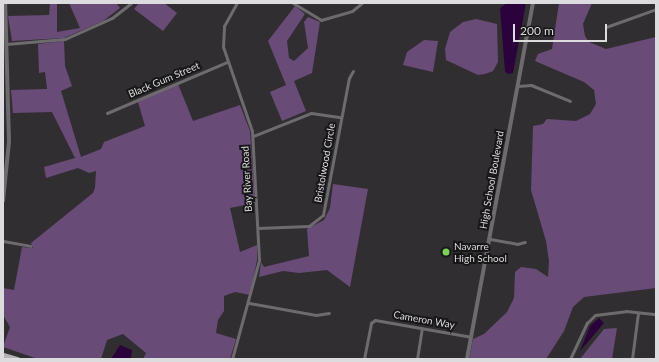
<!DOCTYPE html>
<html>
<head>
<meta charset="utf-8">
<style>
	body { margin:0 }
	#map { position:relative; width:659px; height:362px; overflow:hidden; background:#312e32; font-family:Lato,sans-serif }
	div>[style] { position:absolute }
	.green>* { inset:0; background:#694b78 }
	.water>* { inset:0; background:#2b023b }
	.minor>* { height:3px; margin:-1.5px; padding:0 1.5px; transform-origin:1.5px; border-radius:1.5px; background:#6d6b6d }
	.tertiary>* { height:3.5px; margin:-1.75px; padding:0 1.75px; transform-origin:1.75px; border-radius:1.75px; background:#6d6b6d }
	.trunk>* { height:5px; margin:-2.5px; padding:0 2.5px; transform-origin:2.5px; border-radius:2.5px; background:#b5b2b7 }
	.dots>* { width:11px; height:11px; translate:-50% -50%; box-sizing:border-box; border:2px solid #181718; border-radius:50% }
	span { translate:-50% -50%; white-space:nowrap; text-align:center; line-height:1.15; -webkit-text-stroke:4px #181718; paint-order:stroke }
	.street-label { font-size:10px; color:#dcdbdd }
	.poi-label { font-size:10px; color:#dcdbdd }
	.left { translate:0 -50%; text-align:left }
	.frame { position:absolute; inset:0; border:4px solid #dcdbdd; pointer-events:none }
	.scale { position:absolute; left:513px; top:24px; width:94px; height:18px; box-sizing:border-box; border:2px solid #dcdbdd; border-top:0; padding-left:5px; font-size:12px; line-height:14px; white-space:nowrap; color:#dcdbdd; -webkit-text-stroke:3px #181718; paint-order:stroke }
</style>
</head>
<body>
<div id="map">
	<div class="green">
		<div style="clip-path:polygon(50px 3px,57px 3px,57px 32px,80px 28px,69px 3px,116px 3px,120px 8px,103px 21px,64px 38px,12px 41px,8px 16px,49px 15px)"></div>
		<div style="clip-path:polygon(139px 3px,164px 3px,177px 13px,163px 31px,134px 9px)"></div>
		<div style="clip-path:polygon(559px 3px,592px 3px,583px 24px,585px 36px,589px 42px,606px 49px,656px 37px,656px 288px,584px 297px,573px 307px,564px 331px,546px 359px,469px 359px,473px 339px,484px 334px,507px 312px,514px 298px,515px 272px,521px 267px,536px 269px,548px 277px,549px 261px,546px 241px,531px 190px,533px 126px,543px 124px,547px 119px,576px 121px,590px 114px,596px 104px,594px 90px,584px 82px,535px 61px,538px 54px,552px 49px)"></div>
		<div style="clip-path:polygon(295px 6px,305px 14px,287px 41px,289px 58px,294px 61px,308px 48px,304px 22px,308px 17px,320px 22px,312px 73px,294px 81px,306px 111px,282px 121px,270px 92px,286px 85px,268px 41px)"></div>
		<div style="clip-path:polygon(476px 19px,497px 24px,498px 62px,493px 71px,485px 74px,478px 75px,446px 60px,445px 49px,450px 32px,463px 22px)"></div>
		<div style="clip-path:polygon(424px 40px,438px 41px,433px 72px,403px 65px,407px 52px)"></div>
		<div style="clip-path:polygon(64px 41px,65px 66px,72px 86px,61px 91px,81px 157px,101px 149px,104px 142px,145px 126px,138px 102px,178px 84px,193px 121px,240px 105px,250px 131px,255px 203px,230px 208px,240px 252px,257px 245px,257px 260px,250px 295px,235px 292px,224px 296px,224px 311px,218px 320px,216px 333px,236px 339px,230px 359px,143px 359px,146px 353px,123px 334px,107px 340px,101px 359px,38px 359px,3px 347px,10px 327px,3px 315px,3px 288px,14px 290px,22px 247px,33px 248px,31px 243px,93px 193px,95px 188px,96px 171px,89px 173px,78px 168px,46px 178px,44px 167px,75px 158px,52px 112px,13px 113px,11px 90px,47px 89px,45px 72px,39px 73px,38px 44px)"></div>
		<div style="clip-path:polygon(333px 184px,368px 189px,350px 287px,327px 270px,299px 273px,283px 271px,259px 277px,261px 262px,264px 267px,309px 256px,307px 229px,324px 220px,330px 208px)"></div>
		<div style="clip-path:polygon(617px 328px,612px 359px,580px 359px,604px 329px)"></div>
	</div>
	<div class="water">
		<div style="clip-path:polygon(507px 3px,526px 3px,513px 73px,509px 74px,505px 72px,500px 8px)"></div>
		<div style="clip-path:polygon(599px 318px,604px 323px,580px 351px,590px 326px)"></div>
		<div style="clip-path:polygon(120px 345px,132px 350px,131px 359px,111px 359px)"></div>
	</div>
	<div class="minor">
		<div style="left:293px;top:3px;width:33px;rotate:31deg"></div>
		<div style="left:321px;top:20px;width:32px;rotate:-16deg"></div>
		<div style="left:352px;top:11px;width:13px;rotate:-39deg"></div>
		<div style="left:606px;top:27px;width:53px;rotate:-19.8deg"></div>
		<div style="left:6px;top:44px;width:59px;rotate:-4.8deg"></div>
		<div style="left:65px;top:39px;width:51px;rotate:-24.1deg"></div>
		<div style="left:112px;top:18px;width:24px;rotate:-38deg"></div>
		<div style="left:518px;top:86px;width:13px;rotate:-4deg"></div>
		<div style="left:531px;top:85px;width:42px;rotate:22.3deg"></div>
		<div style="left:107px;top:113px;width:130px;rotate:-23deg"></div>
		<div style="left:253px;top:136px;width:62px;rotate:-21.6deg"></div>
		<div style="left:311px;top:113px;width:30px;rotate:8deg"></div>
		<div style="left:258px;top:228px;width:51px;rotate:-2.2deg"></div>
		<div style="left:309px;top:226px;width:18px;rotate:-38deg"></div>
		<div style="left:323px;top:215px;width:139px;rotate:-79.3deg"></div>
		<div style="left:349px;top:78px;width:8px;rotate:-60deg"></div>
		<div style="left:490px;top:239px;width:27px;rotate:10deg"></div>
		<div style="left:517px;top:244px;width:8px;rotate:-14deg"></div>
		<div style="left:3px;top:241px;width:28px;rotate:10deg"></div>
		<div style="left:249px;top:303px;width:68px;rotate:10.2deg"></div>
		<div style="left:316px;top:315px;width:13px;rotate:-9deg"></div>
		<div style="left:232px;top:359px;width:103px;rotate:-74.7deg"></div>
		<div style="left:259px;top:260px;width:129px;rotate:-93.1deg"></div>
		<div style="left:252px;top:131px;width:89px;rotate:-109deg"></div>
		<div style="left:223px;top:47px;width:21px;rotate:-87deg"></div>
		<div style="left:224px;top:26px;width:26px;rotate:-61deg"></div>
		<div style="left:364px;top:359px;width:37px;rotate:-79deg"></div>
		<div style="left:371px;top:323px;width:5px;rotate:-37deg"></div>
		<div style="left:375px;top:320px;width:97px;rotate:10deg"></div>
		<div style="left:417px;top:359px;width:31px;rotate:-81deg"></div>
		<div style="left:570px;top:359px;width:40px;rotate:-65deg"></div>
		<div style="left:587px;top:323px;width:11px;rotate:-45deg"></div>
		<div style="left:595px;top:315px;width:31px;rotate:-7deg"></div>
		<div style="left:626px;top:311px;width:30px;rotate:6deg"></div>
		<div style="left:632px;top:359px;width:46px;rotate:-82.6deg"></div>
	</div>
	<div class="tertiary">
		<div style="left:3px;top:201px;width:59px;rotate:-84.2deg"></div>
		<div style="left:9px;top:142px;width:139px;rotate:-91.6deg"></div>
		<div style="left:467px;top:359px;width:362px;rotate:-79.5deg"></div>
	</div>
	<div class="trunk">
		<div style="left:3px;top:355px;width:15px;rotate:16deg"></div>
	</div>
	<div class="dots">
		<div style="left:446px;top:252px;background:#79d158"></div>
	</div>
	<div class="street-label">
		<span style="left:164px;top:80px;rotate:-23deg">Black Gum Street</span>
		<span style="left:325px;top:163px;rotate:-80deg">Bristolwood Circle</span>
		<span style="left:247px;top:179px;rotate:-93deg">Bay River Road</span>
		<span style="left:492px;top:180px;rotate:-80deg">High School Boulevard</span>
		<span style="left:424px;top:320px;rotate:10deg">Cameron Way</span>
	</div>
	<div class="poi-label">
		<span class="left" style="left:454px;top:252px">Navarre<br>High School</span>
	</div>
	<div class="frame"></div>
	<div class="scale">200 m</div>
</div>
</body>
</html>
